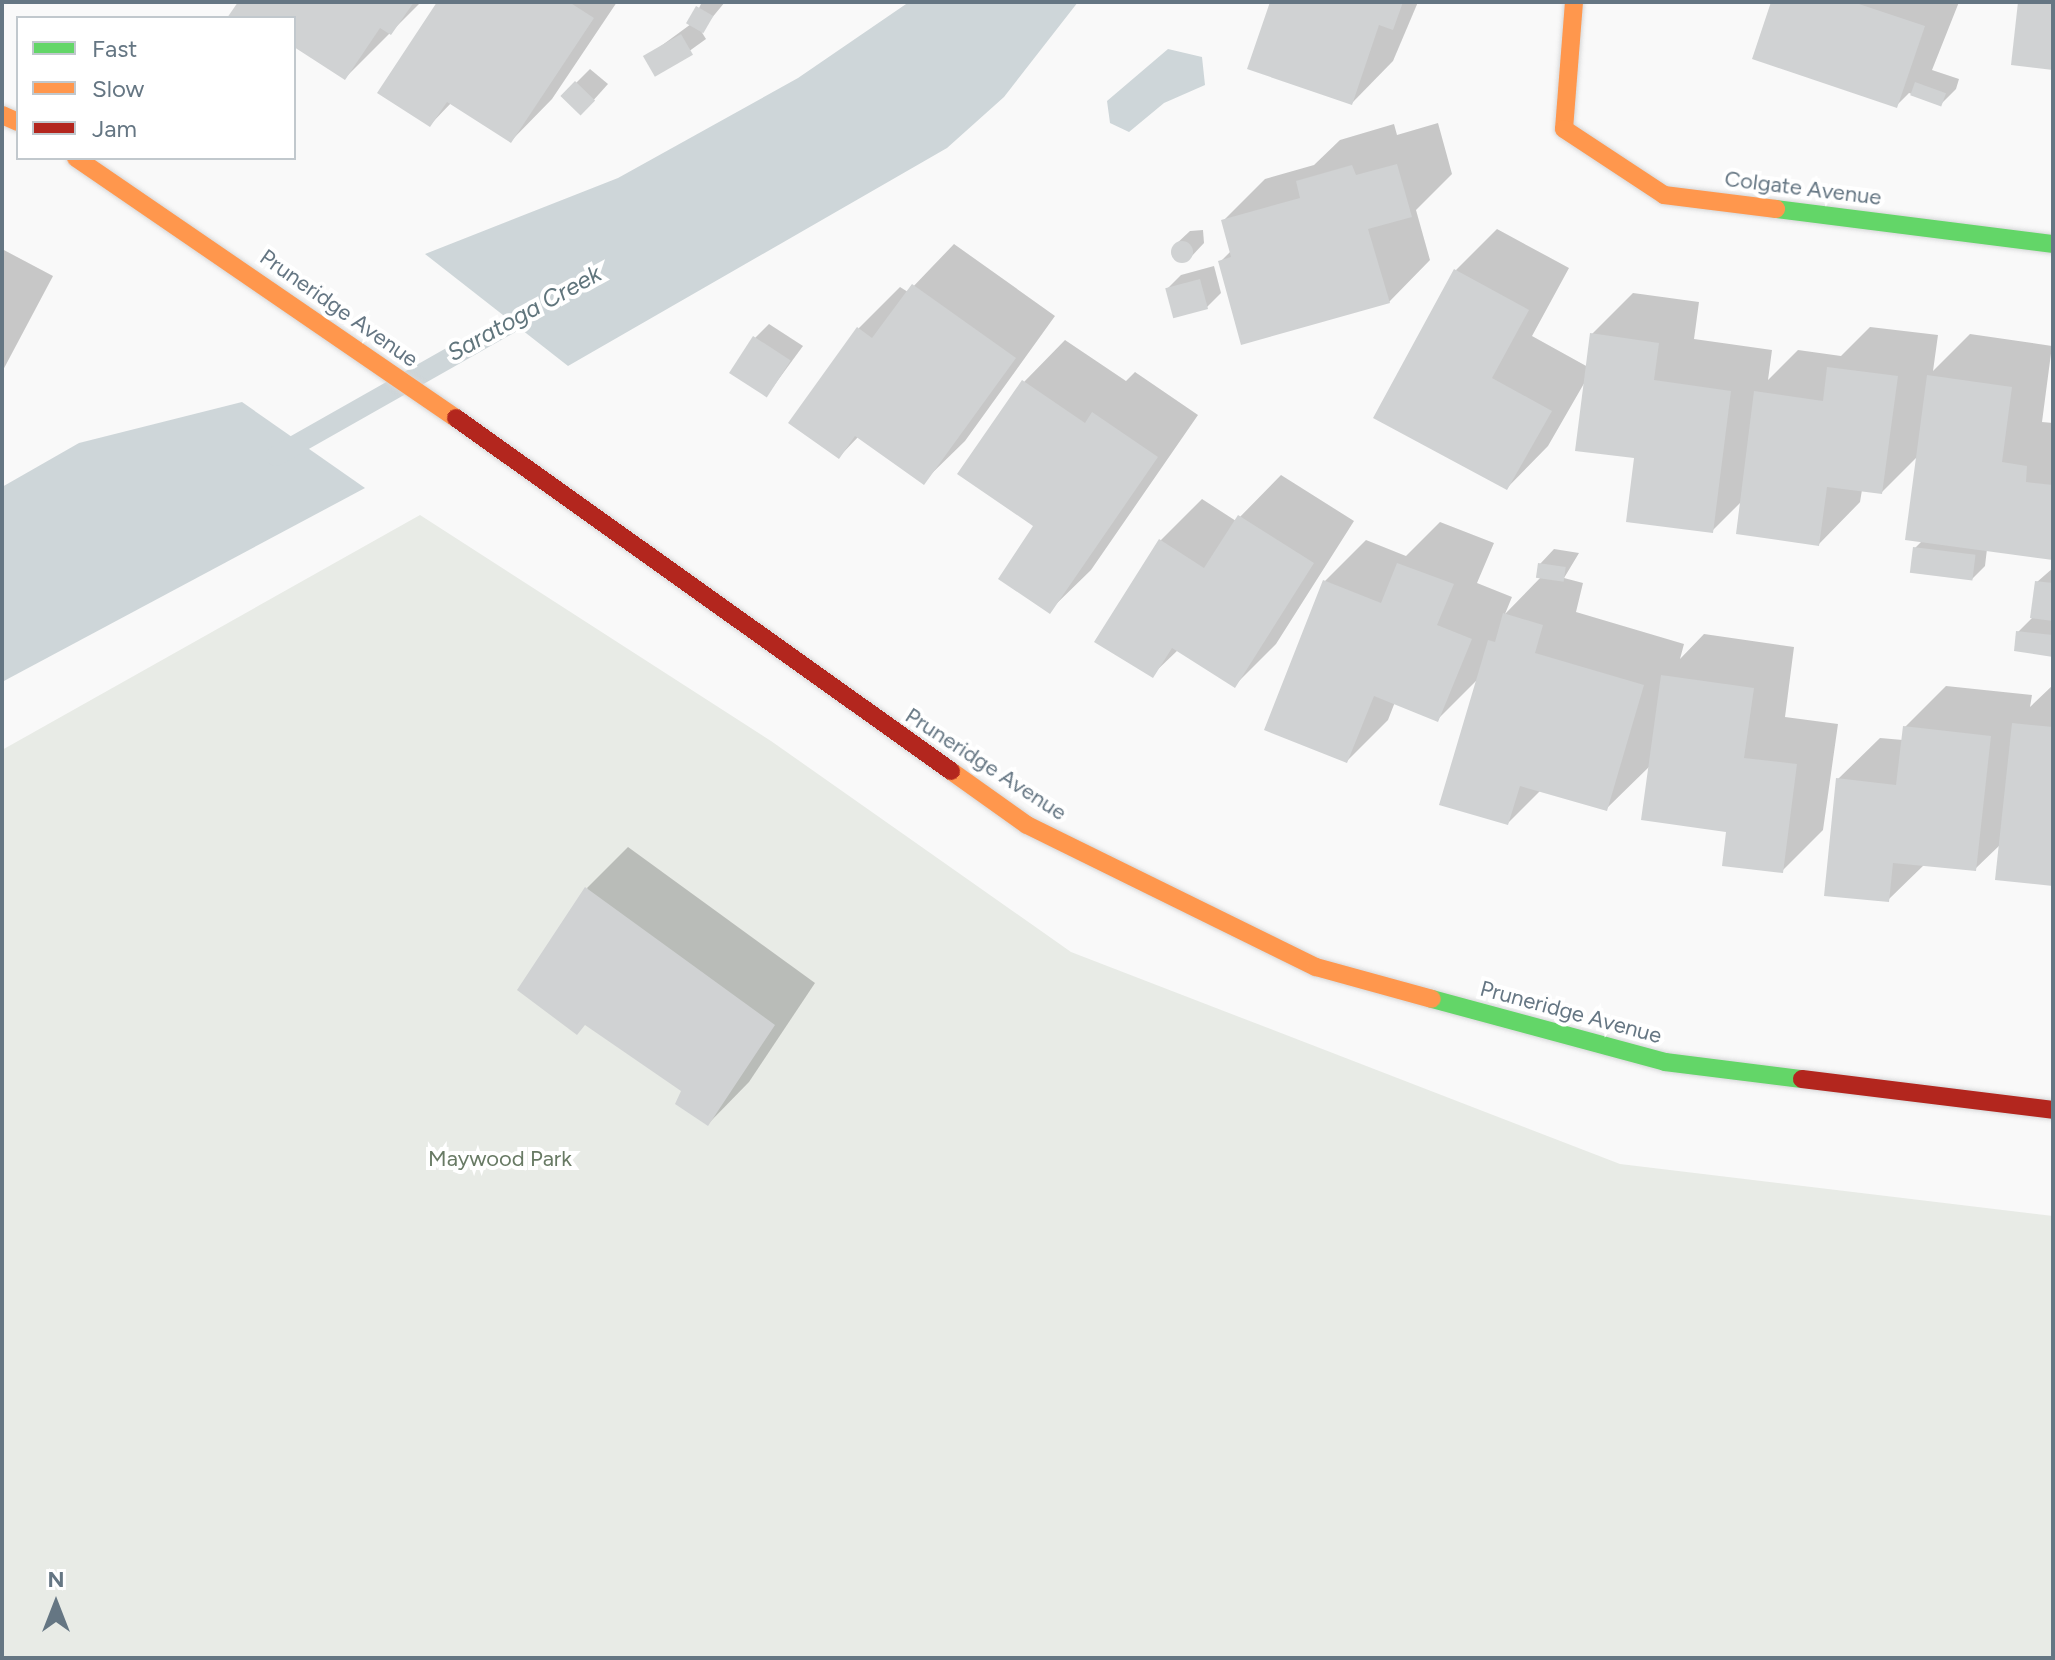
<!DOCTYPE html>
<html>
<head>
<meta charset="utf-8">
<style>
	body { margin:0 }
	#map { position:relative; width:2055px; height:1660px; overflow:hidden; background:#f9f9f9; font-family:Figtree,sans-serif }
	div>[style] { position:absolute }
	.green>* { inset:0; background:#e8ebe6 }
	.water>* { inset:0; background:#ced6d9 }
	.shadow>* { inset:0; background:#0003 }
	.stream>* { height:20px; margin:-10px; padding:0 10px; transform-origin:10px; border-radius:10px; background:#ced6d9 }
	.building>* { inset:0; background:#d0d2d3; transform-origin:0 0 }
	.round { border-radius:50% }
	.roads { filter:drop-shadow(0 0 2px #d5d6d7) drop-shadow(0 0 2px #d5d6d7) }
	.fast>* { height:18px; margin:-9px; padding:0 9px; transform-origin:9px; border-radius:9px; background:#63d668 }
	.slow>* { height:18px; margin:-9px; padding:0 9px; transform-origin:9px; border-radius:9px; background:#ff974d }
	.jam>* { height:18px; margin:-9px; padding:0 9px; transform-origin:9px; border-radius:9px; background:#b3261e }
	span { translate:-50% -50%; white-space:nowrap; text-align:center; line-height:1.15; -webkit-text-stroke:8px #fff; paint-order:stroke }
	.street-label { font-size:22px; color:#657683 }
	.park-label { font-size:22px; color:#687a64 }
	.water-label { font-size:24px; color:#60757c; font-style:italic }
	.frame { position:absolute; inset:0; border:4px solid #657683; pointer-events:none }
	.legend { position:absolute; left:16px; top:16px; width:280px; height:144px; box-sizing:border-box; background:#fff; border:2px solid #c1c8cd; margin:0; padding:10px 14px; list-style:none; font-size:24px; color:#657683 }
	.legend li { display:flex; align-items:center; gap:16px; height:40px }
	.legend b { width:40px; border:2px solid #c1c8cd }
	.north { position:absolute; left:16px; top:1564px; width:80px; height:80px; -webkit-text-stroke:6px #fff; paint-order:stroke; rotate:0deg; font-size:22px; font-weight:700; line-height:32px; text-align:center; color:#657683 }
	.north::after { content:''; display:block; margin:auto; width:28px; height:36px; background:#657683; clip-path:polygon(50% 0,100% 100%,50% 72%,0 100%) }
</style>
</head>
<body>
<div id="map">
	<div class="green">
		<div style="clip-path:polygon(420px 515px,771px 741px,1071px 952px,1620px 1164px,2053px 1216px,2053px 1658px,2px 1658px,2px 750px)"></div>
	</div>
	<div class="water">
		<div style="clip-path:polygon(909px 2px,1078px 2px,1004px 97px,947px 148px,568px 366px,425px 254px,618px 178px,798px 78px)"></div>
		<div style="clip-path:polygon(1168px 49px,1202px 57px,1205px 85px,1164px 103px,1129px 132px,1110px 123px,1107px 101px)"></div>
		<div style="clip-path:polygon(242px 402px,365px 488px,2px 682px,2px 487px,79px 443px)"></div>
	</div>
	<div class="shadow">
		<div style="clip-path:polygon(241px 2px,421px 2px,345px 78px,294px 45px,294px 18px,230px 18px)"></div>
		<div style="clip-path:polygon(439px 2px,617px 2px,552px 99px,511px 141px,452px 102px,430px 125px)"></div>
		<div style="clip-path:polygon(702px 2px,725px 2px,701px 31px,706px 39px,656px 75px,646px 57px,691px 24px)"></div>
		<div style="clip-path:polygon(1272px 2px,1418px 2px,1393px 61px,1352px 103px)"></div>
		<div style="clip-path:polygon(1773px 2px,1959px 2px,1932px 70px,1959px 79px,1956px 89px,1941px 104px,1909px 93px,1896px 106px)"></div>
		<div style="clip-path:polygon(590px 69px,608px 84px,582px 113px,576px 83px)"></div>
		<div style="clip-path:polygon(1438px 123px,1452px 174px,1416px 210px,1430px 260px,1389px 302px,1221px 261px,1231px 251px,1223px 221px,1265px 179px,1314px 165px,1340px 140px,1394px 124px,1397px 135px)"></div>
		<div style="clip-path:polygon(1497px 229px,1569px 268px,1532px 336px,1588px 367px,1592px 334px,1633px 293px,1699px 302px,1694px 339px,1772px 350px,1768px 380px,1798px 350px,1841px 356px,1870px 327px,1938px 335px,1933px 371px,1970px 334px,2052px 346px,2042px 422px,2053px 423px,2053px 558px,1987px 549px,1985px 566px,1971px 580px,1915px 548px,1922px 541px,1918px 456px,1882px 492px,1862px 490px,1860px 502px,1819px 544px,1742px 501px,1712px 531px,1637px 456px,1586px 380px,1548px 446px,1507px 488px,1456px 270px)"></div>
		<div style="clip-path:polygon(1203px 230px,1204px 243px,1190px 258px,1177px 259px,1175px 245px,1190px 231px)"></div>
		<div style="clip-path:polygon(954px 244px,1055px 316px,965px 441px,923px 482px,859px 436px,839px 457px,859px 328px,900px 287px,908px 292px)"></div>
		<div style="clip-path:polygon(2px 249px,53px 276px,2px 372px)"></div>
		<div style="clip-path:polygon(1214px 266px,1221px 293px,1207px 307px,1167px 289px,1181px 275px)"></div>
		<div style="clip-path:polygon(769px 324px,803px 346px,767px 395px,755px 338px)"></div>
		<div style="clip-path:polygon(1065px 340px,1126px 381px,1135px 372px,1198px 415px,1091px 570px,1049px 611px,1024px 382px)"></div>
		<div style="clip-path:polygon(1281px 475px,1354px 521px,1276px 644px,1235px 685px,1178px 650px,1152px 675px,1160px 541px,1202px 499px,1236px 521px)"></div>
		<div style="clip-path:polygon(1440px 522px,1494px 543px,1477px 583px,1512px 597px,1505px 614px,1542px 576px,1540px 564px,1554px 549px,1579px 553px,1564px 578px,1583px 583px,1576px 612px,1684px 644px,1680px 659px,1704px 634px,1794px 647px,1785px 717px,1838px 724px,1823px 830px,1782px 871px,1651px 765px,1606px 809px,1541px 790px,1508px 823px,1478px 679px,1438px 719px,1395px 702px,1388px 720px,1347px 761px,1325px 581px,1366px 540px,1406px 556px)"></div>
		<div style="clip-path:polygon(2053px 568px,2053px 655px,2018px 632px,2032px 618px,2037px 582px)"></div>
		<div style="clip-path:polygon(2053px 685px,2053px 884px,2001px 844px,1975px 869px,1925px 864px,1888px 900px,1838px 779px,1880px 738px,1903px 740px,1905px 727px,1946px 686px,2032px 695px,2030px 707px)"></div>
		<div style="clip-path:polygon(628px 847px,815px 983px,749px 1082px,708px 1124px,587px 888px)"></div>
	</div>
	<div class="stream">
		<div style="left:276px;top:456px;width:296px;rotate:-29.5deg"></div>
	</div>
	<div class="building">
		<div style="clip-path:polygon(238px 2px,414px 2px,391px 35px,380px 28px,345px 80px,294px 47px,294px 18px,227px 18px)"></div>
		<div style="clip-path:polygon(437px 2px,569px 2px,594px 18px,511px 143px,447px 102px,430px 127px,377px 93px)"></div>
		<div style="clip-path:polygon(1270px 2px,1403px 2px,1393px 30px,1379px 25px,1352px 105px,1247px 69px)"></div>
		<div style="clip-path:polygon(1771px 2px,1853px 2px,1925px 26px,1897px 108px,1752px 59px)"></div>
		<div style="clip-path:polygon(2018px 2px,2053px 2px,2053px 70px,2011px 65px)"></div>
		<div style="left:696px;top:6px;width:20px;height:20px;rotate:30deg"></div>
		<div style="left:681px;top:34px;width:24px;height:44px;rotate:60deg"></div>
		<div style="left:575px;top:81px;width:28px;height:21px;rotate:44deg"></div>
		<div style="left:1915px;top:82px;width:33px;height:14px;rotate:20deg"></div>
		<div style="clip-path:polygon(1397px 164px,1412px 217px,1368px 229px,1390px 303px,1241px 345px,1218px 261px,1231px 257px,1221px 220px,1300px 198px,1296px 181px,1352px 165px,1356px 175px)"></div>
		<div class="round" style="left:1171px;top:241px;width:22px;height:22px"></div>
		<div style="clip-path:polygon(1454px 269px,1529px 310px,1492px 378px,1552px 411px,1507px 490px,1373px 418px)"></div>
		<div style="left:1200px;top:279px;width:31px;height:36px;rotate:75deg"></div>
		<div style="clip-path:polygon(912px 284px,1016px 358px,924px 485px,855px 436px,839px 459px,788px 423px,857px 327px,872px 338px)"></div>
		<div style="clip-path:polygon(1590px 333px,1659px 343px,1654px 380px,1731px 391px,1713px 533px,1626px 522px,1634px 458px,1575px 451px)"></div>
		<div style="left:753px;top:336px;width:45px;height:44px;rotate:33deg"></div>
		<div style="clip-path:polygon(1827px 367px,1898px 376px,1882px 494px,1827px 487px,1819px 546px,1736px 534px,1754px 391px,1823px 401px)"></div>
		<div style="clip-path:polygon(1927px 375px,2012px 387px,2002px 462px,2027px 466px,2026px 482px,2053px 485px,2053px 560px,1905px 540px)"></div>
		<div style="clip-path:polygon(1022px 380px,1085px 423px,1092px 412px,1158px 457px,1050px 614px,998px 579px,1033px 526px,957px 474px)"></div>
		<div style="clip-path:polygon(1238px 515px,1314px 563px,1235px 688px,1172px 648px,1153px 678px,1094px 642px,1159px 539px,1204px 568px)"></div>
		<div style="left:1913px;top:547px;width:63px;height:26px;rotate:7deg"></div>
		<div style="clip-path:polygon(1397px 563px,1454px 584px,1437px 625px,1472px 639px,1438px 722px,1374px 696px,1347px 763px,1264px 730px,1323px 580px,1381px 603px)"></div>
		<div style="left:1538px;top:563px;width:28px;height:15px;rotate:8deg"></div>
		<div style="clip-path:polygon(2035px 581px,2053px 583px,2053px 621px,2030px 618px)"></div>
		<div style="clip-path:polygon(1503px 613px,1543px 625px,1535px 653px,1644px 685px,1607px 811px,1520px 786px,1508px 825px,1439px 805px,1488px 640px,1495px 642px)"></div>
		<div style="clip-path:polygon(2016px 631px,2053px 635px,2053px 657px,2014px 651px)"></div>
		<div style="clip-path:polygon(1661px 675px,1754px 688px,1744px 758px,1797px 764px,1783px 873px,1722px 866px,1726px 832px,1641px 820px)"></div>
		<div style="clip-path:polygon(2012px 723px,2053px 727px,2053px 886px,1995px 880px)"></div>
		<div style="clip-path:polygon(1903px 726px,1991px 736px,1976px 871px,1893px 863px,1889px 902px,1824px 896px,1836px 778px,1896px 785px)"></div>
		<div style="clip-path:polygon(585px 887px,775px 1025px,708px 1126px,675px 1104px,681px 1091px,585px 1025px,577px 1035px,517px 990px)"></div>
	</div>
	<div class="roads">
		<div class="fast">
			<div style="left:1776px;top:209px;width:279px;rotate:7.2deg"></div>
			<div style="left:1432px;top:999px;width:241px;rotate:15.1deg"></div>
			<div style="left:1665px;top:1062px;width:138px;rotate:7.1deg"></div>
		</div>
		<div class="slow">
			<div style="left:1574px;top:2px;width:127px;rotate:94.5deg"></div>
			<div style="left:1564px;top:129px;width:120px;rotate:33.4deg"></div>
			<div style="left:1664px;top:195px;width:113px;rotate:7.1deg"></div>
			<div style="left:2px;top:115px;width:17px;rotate:24deg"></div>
			<div style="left:76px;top:158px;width:460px;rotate:34.4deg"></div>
			<div style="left:951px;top:771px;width:93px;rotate:35.4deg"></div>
			<div style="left:1027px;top:825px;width:322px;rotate:26.2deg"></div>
			<div style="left:1316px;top:967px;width:120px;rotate:15.4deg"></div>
		</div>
		<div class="jam">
			<div style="left:456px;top:418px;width:608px;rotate:35.49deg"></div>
			<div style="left:1802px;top:1079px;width:253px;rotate:7deg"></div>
		</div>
	</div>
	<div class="street-label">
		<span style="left:1803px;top:188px;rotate:7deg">Colgate Avenue</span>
		<span style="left:339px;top:308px;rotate:35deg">Pruneridge Avenue</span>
		<span style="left:986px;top:764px;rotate:33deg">Pruneridge Avenue</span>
		<span style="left:1571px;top:1012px;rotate:15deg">Pruneridge Avenue</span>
	</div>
	<div class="park-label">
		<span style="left:500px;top:1159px">Maywood Park</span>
	</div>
	<div class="water-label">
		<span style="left:524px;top:313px;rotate:-29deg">Saratoga Creek</span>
	</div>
	<div class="frame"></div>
	<ul class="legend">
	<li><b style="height:10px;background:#63d668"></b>Fast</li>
	<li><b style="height:10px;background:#ff974d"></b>Slow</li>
	<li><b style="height:10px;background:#b3261e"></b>Jam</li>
	</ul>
	<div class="north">N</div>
</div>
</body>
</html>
